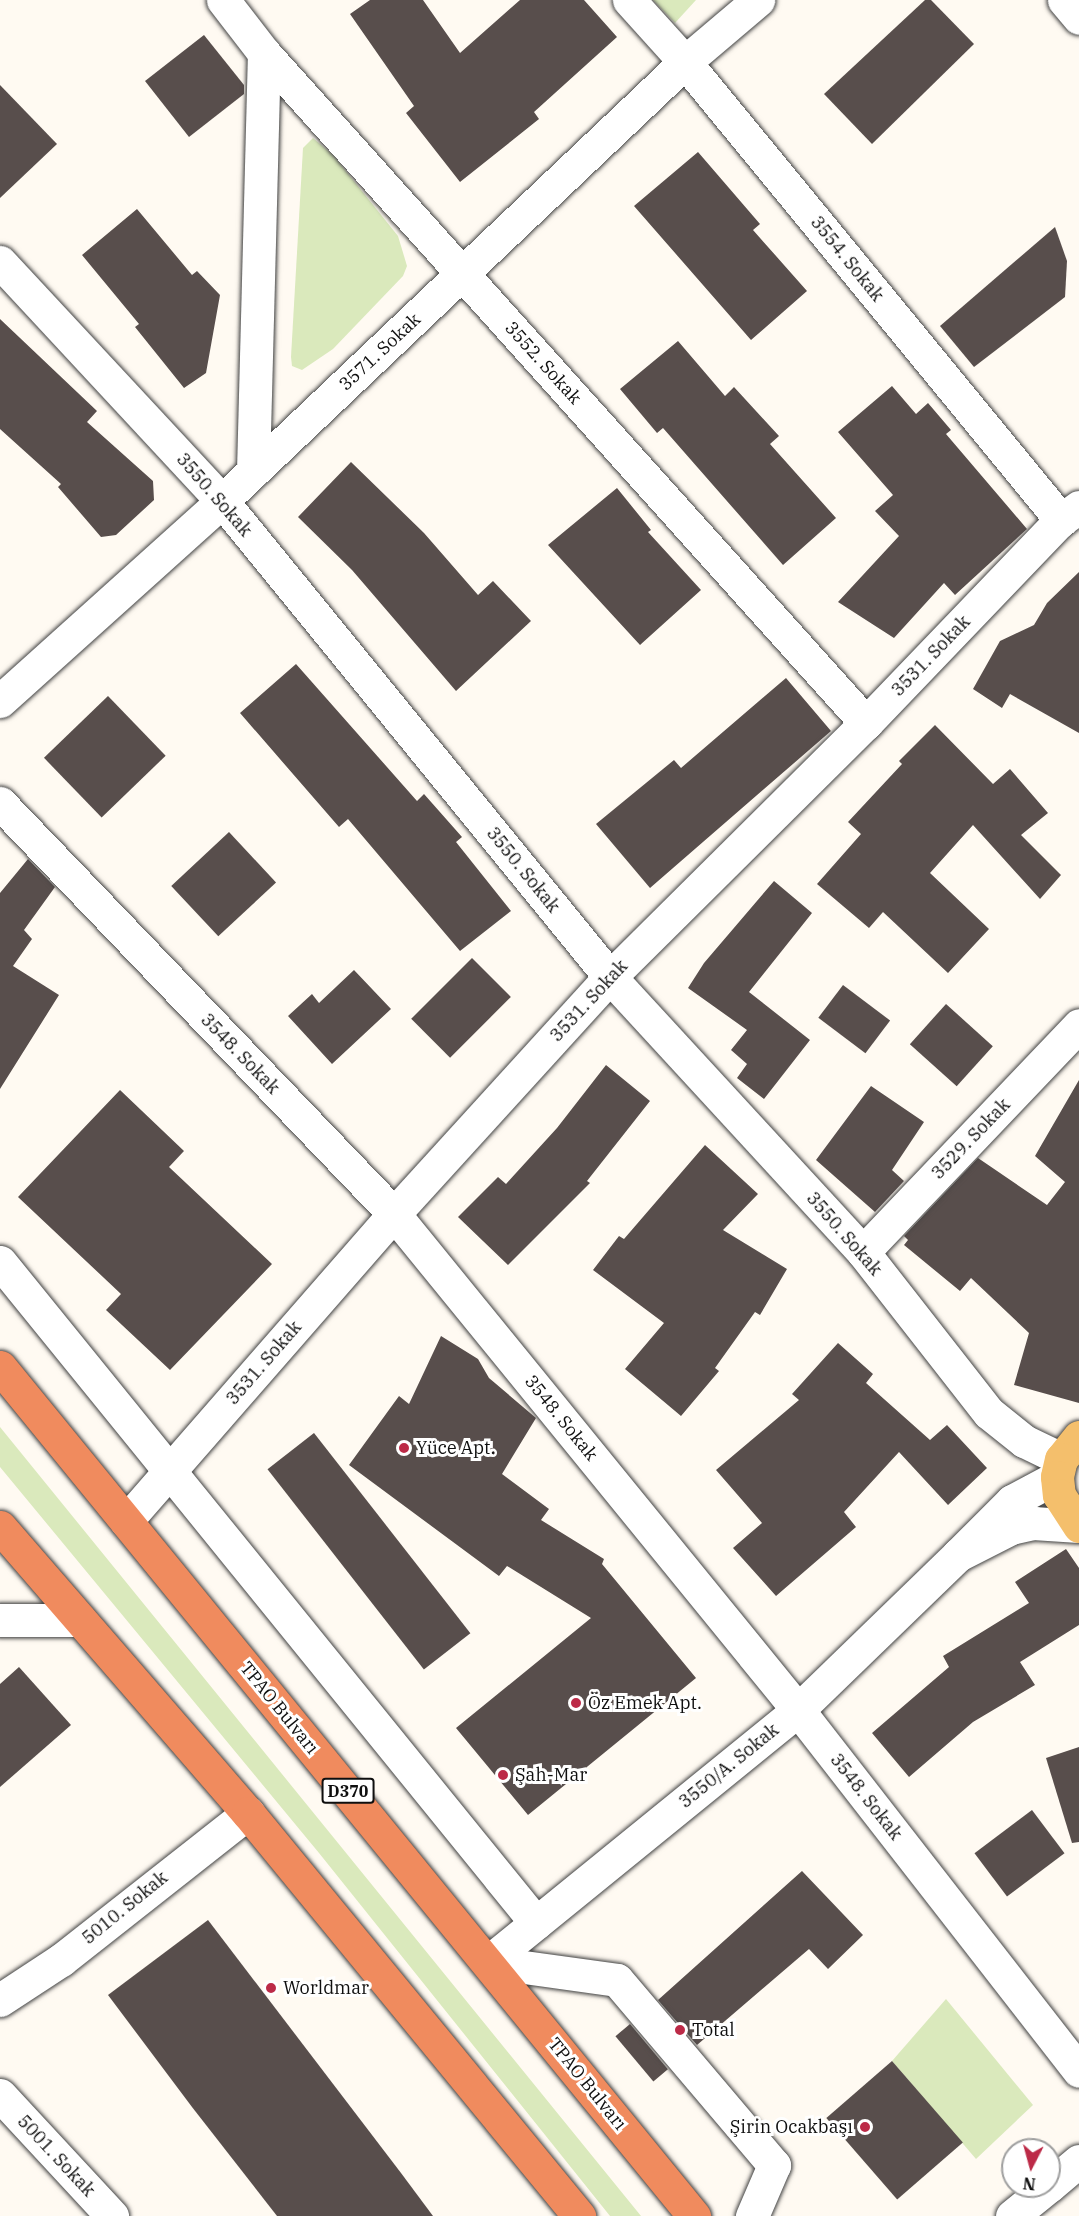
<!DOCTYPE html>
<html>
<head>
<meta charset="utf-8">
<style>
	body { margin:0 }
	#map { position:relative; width:1079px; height:2216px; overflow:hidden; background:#fffaf2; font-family:"IBM Plex Serif",serif }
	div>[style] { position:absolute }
	.green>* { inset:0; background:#dae9bc }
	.building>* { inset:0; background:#584e4c; transform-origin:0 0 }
	.roads { filter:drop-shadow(0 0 2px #424242) drop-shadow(0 0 2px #424242) }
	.minor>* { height:33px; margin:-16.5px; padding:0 16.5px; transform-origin:16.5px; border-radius:16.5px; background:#fff }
	.major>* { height:33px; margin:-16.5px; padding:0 16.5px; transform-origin:16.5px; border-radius:16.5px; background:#f4bf6c }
	.highway>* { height:33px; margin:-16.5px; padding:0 16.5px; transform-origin:16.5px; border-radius:16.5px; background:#f08b5e }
	.dots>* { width:16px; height:16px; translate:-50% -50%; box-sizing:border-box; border:3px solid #fff; border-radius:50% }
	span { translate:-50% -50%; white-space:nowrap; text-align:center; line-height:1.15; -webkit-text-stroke:6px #fff; paint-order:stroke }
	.shield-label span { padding:2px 4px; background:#fff; border:2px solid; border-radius:4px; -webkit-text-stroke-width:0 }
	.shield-label { font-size:16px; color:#0f0f0f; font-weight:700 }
	.street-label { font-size:18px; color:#0f0f0f }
	.poi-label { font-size:18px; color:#0f0f0f }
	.left { translate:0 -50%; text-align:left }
	.right { translate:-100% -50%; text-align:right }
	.north { position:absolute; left:1001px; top:2138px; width:60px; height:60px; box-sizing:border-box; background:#fff; border:2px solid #9f9f9f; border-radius:50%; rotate:186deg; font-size:16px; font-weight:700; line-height:24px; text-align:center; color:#0f0f0f }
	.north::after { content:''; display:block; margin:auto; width:21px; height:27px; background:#bc2a47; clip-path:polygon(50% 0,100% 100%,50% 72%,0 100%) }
</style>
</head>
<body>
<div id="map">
	<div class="green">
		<div style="clip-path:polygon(653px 0,696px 0,675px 23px)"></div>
		<div style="clip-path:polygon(313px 138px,333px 155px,398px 236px,407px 266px,403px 276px,333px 349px,302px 370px,292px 366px,291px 357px,303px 148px)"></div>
		<div style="clip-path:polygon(0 1427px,351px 1859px,641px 2216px,610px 2216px,319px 1853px,0 1467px)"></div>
		<div style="clip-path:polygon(946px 1999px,1033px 2105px,976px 2159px,892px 2061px)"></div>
	</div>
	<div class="building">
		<div style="clip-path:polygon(370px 0,423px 0,460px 53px,520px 0,584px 0,617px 37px,534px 112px,539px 119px,460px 182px,406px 113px,414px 106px,350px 14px)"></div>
		<div style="clip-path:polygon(925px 0,931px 0,974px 44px,872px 144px,824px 94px)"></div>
		<div style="clip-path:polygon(204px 35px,244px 85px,244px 94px,189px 137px,145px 81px)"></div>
		<div style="clip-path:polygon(0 85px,57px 144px,0 198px)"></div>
		<div style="clip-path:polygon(698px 152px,760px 224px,753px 230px,807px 291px,751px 340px,634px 206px)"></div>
		<div style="clip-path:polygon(137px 209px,192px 275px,197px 271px,220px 295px,206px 373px,184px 388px,135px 327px,139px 324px,82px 255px)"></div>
		<div style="clip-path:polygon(1055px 227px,1067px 261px,1065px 297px,974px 367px,940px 326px)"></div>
		<div style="clip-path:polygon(0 319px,97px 411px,87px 422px,153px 481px,154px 500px,116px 535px,101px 537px,58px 487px,61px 484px,0 429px)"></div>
		<div style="clip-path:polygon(678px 341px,725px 396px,734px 387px,779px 436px,770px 444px,836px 518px,783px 565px,663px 428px,657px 433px,620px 389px)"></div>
		<div style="clip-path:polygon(892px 386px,916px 414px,928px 403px,951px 430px,946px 434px,1027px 529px,955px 595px,944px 583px,894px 638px,838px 602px,899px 536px,875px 511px,893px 495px,838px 432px)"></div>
		<div style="clip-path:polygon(351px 462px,424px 533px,478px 595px,493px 581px,531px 621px,456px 691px,352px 570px,298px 517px)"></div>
		<div style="clip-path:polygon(617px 488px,651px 530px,648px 532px,701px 590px,640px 645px,548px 545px)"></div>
		<div style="clip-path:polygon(1079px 572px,1079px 733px,1010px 694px,1002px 708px,973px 689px,1000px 641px,1034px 625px,1047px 603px)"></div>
		<div style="clip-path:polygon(296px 664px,417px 801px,424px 794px,462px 837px,456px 842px,511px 911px,460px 951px,348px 819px,339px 827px,240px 713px)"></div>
		<div style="clip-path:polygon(786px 678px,831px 731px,650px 888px,596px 824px,674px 760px,681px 768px)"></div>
		<div style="left:108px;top:696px;width:83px;height:89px;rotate:46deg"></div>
		<div style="clip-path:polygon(935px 725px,993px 784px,1010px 769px,1048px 813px,1021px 835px,1061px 875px,1040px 899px,973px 825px,930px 873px,989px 929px,948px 973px,883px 912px,869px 928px,817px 884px,861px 834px,848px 822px,902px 764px,899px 761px)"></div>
		<div style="left:229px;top:832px;width:69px;height:79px;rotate:47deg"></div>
		<div style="clip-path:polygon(28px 859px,55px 887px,24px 930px,32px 939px,13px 966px,59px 995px,0 1089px,0 893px)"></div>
		<div style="clip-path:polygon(774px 881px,812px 913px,749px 992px,810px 1040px,764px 1099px,737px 1078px,747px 1064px,731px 1050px,747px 1030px,688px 988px,704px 963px)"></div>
		<div style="left:472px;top:958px;width:55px;height:86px;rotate:45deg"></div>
		<div style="clip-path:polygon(354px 970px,391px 1009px,332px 1064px,288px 1016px,312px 994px,319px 1003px)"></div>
		<div style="left:843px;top:985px;width:59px;height:41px;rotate:37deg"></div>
		<div style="left:946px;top:1004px;width:63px;height:54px;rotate:42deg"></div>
		<div style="clip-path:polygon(606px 1065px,650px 1101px,587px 1181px,590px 1183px,508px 1265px,458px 1217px,498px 1177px,506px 1184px,557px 1128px)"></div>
		<div style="clip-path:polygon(1079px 1080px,1079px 1403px,1014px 1385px,1029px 1333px,971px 1278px,960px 1291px,904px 1245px,908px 1240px,904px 1236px,978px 1158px,1047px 1205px,1065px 1182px,1035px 1156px)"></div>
		<div style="clip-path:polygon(871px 1086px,924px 1122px,892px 1170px,904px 1181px,875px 1212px,816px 1160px)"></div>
		<div style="clip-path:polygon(120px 1090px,184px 1151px,169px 1167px,272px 1264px,170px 1370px,106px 1310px,121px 1294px,18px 1197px)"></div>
		<div style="clip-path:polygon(705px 1145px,758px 1194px,723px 1230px,787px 1269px,760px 1315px,755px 1312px,715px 1368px,719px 1371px,681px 1416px,625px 1369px,664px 1323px,593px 1270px,619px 1236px,624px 1239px)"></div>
		<div style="clip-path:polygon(441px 1336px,478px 1359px,489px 1378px,536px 1418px,502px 1474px,549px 1509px,541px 1520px,604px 1559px,602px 1564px,696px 1678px,528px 1815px,456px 1728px,591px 1618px,507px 1566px,499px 1576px,349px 1465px,399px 1396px,409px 1404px)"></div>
		<div style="clip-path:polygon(838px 1343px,873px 1374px,866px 1383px,930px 1440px,947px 1425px,987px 1468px,948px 1505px,899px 1452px,844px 1512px,856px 1527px,776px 1596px,733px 1548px,762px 1523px,716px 1470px,799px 1400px,792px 1394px)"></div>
		<div style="left:314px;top:1433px;width:254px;height:59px;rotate:52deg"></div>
		<div style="clip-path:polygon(1066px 1549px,1079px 1568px,1079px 1625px,1020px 1662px,1035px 1685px,973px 1722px,909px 1777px,872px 1733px,949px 1667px,943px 1656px,1029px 1603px,1015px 1582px)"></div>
		<div style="clip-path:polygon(19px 1667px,71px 1725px,0 1787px,0 1684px)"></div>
		<div style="clip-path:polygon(1079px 1747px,1079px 1842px,1072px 1843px,1046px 1758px)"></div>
		<div style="left:1032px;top:1810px;width:54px;height:72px;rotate:53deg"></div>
		<div style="clip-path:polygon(802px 1871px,863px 1935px,828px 1969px,809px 1949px,697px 2045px,658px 2000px)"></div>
		<div style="clip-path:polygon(208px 1920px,401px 2173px,433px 2216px,277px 2216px,192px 2107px,108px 1995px)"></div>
		<div style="left:630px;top:2024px;width:59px;height:19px;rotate:50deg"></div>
		<div style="left:892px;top:2061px;width:108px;height:87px;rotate:49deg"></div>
	</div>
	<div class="roads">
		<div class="minor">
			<div style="left:223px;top:0;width:67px;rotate:52.3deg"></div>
			<div style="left:264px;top:53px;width:901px;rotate:48.06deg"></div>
			<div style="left:629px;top:0;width:84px;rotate:47.9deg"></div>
			<div style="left:685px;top:62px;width:593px;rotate:50.62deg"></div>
			<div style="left:1064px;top:0;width:23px;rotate:50deg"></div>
			<div style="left:0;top:262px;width:326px;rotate:47.1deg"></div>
			<div style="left:222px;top:501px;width:614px;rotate:50.82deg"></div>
			<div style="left:610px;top:977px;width:374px;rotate:47.4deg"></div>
			<div style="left:863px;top:1252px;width:204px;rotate:52deg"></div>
			<div style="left:989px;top:1413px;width:45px;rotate:38.7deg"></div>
			<div style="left:1024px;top:1441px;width:41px;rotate:25.9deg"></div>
			<div style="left:253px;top:471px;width:418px;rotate:-88.5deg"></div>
			<div style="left:0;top:701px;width:299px;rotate:-42deg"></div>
			<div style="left:222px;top:501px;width:638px;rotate:-43.48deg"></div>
			<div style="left:685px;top:62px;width:96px;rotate:-40.3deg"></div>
			<div style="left:0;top:803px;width:569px;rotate:46.21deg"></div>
			<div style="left:394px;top:1214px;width:640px;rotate:50.84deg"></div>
			<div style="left:798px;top:1710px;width:457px;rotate:52.1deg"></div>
			<div style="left:863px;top:1252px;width:313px;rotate:-46.4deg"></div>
			<div style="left:0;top:1262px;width:851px;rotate:50.96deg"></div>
			<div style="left:1057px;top:1477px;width:51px;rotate:151.9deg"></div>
			<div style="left:1012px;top:1501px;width:76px;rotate:135deg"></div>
			<div style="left:958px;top:1555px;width:59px;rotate:-27deg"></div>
			<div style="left:1011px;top:1528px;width:23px;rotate:-13deg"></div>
			<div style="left:1033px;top:1523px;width:46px;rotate:3.7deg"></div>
			<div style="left:126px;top:1521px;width:408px;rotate:-48.9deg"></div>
			<div style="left:394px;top:1214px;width:321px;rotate:-47.7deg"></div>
			<div style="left:610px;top:977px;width:361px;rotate:-44.8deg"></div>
			<div style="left:866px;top:723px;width:281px;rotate:-46.2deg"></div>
			<div style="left:1061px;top:520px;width:22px;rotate:-36deg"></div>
			<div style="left:0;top:1620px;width:80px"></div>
			<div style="left:488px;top:1962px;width:400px;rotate:-39.1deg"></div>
			<div style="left:798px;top:1710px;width:223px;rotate:-44.1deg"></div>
			<div style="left:488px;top:1962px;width:130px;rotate:7.9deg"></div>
			<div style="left:617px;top:1980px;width:243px;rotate:49.7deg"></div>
			<div style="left:774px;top:2165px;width:56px;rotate:113.3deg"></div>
			<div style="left:0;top:2000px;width:73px;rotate:-33.3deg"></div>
			<div style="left:61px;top:1960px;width:238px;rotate:-38.2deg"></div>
			<div style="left:0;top:2095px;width:165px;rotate:47.2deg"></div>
			<div style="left:1049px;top:2186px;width:39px;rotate:-40deg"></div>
			<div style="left:1012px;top:2216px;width:48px;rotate:-39deg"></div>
		</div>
		<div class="major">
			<div style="left:1079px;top:1437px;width:28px;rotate:129deg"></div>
			<div style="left:1061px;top:1459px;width:18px;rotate:103deg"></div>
			<div style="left:1057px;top:1477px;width:18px;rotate:84deg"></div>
			<div style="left:1059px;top:1495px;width:37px;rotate:57deg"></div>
		</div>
		<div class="highway">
			<div style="left:0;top:1367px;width:1097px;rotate:50.74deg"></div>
			<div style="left:0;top:1527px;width:379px;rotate:49.1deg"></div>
			<div style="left:248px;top:1813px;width:522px;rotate:50.6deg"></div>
		</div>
	</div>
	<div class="dots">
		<div style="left:404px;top:1448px;background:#bc2a47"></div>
		<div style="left:576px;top:1703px;background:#bc2a47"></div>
		<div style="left:503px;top:1775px;background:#bc2a47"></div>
		<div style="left:271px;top:1988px;background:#bc2a47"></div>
		<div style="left:680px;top:2030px;background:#bc2a47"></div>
		<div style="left:865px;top:2127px;background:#bc2a47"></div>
	</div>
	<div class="shield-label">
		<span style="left:348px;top:1791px">D370</span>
	</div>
	<div class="street-label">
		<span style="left:847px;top:259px;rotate:51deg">3554. Sokak</span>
		<span style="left:380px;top:352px;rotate:-43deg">3571. Sokak</span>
		<span style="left:543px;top:363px;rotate:48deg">3552. Sokak</span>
		<span style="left:214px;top:495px;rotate:49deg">3550. Sokak</span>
		<span style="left:931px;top:656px;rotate:-46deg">3531. Sokak</span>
		<span style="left:523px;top:870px;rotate:51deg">3550. Sokak</span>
		<span style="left:589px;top:1001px;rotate:-47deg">3531. Sokak</span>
		<span style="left:240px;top:1054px;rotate:46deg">3548. Sokak</span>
		<span style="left:971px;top:1139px;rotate:-46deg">3529. Sokak</span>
		<span style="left:844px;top:1234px;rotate:49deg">3550. Sokak</span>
		<span style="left:264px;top:1363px;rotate:-49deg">3531. Sokak</span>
		<span style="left:561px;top:1418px;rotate:51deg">3548. Sokak</span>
		<span style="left:279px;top:1708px;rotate:51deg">TPAO Bulvarı</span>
		<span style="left:729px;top:1766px;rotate:-39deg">3550/A. Sokak</span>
		<span style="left:866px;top:1797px;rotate:52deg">3548. Sokak</span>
		<span style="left:125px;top:1908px;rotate:-39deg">5010. Sokak</span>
		<span style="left:587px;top:2084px;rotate:51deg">TPAO Bulvarı</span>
		<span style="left:56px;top:2156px;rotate:47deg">5001. Sokak</span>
	</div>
	<div class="poi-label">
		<span class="left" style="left:416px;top:1448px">Yüce Apt.</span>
		<span class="left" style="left:588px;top:1703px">Öz Emek Apt.</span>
		<span class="left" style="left:515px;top:1775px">Şah-Mar</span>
		<span class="left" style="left:283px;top:1988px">Worldmar</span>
		<span class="left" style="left:692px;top:2030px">Total</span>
		<span class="right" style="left:853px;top:2127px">Şirin Ocakbaşı</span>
	</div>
	<div class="north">N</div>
</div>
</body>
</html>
